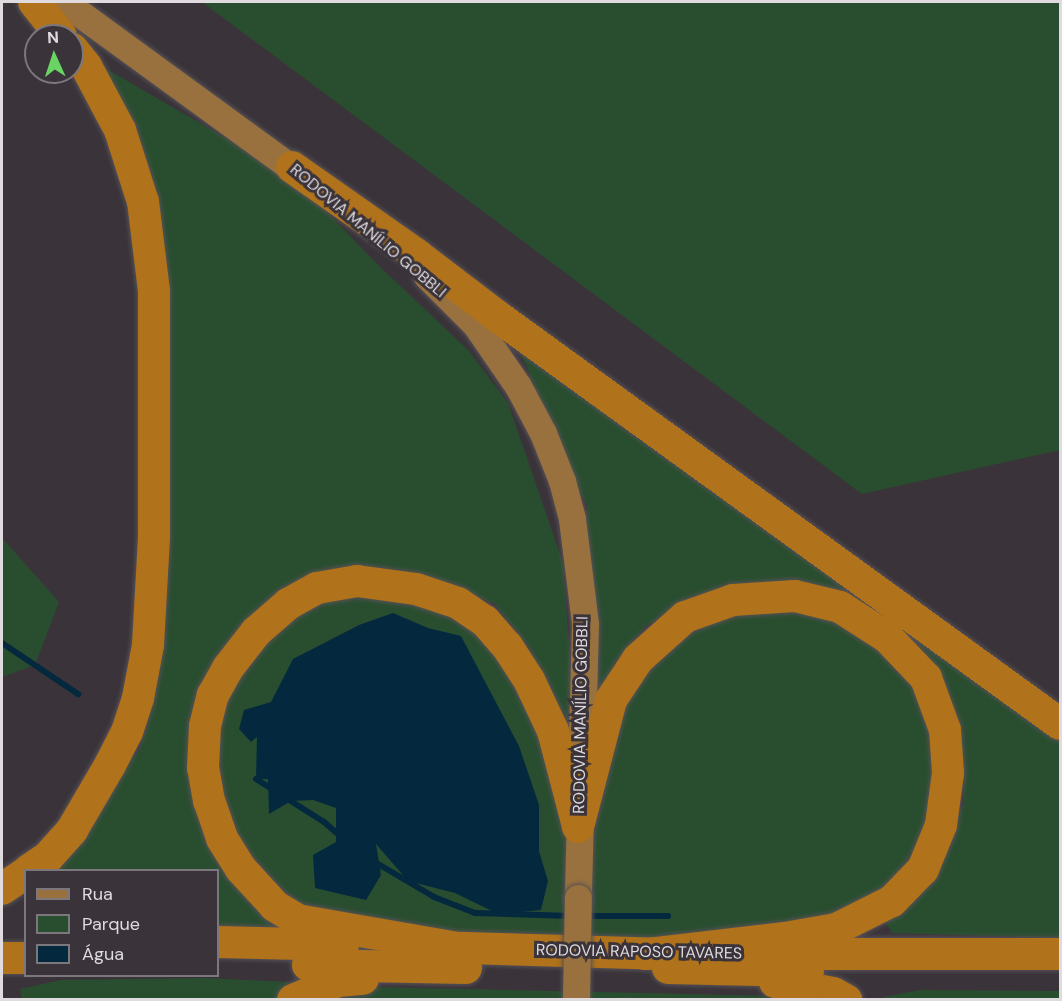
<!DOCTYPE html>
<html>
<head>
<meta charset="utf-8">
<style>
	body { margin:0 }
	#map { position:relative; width:1062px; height:1001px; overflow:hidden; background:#3a343a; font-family:"DM Sans",sans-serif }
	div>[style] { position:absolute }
	.green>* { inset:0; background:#294e2f }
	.water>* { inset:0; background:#04293f }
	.stream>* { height:6px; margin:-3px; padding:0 3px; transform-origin:3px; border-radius:3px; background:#04293f }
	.roads { filter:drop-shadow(0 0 2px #565156) drop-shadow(0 0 2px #565156) }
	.primary>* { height:27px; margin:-13.5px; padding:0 13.5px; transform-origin:13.5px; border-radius:13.5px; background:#98713e }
	.highway>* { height:32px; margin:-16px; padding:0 16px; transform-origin:16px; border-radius:16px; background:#b0721a }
	.bridges { filter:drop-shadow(0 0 2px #565156) drop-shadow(0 0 2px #565156) }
	.primary-bridge>* { height:27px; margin:-13.5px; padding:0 13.5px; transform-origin:13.5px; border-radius:13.5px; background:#98713e }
	span { translate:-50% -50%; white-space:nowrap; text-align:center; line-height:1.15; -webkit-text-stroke:6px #3a343a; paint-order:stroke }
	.street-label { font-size:16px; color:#dfdbdf }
	.frame { position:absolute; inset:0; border:3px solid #dfdbdf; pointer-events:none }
	.legend { position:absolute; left:24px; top:869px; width:195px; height:108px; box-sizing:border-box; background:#3a343a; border:2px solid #7c777c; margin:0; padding:8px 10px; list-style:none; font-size:18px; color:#dfdbdf }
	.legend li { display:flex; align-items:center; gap:12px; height:30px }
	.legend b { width:30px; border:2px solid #7c777c }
	.north { position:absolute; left:24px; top:24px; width:60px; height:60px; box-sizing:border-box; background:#3a343a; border:2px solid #7c777c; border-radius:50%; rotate:357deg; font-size:16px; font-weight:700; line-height:24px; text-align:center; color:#dfdbdf }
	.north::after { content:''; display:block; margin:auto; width:21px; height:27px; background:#69d364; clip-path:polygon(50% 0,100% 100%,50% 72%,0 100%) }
</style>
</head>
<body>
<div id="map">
	<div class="green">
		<div style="clip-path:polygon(202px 2px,1060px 2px,1060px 450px,862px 494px)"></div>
		<div style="clip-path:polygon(91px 60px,293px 177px,378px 265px,469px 351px,508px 403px,563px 563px,575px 729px,548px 704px,529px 648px,495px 604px,430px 580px,416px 589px,485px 621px,521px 687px,578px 827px,566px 951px,314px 914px,276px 889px,227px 820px,210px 681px,199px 811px,284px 930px,218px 930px,218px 870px,38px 870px,41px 862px,139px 751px,153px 706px,169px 295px)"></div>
		<div style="clip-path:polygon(512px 335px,541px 347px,732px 501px,807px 540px,912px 620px,1009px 687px,1060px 740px,1060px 938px,892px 933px,884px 920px,909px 904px,924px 883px,964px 803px,963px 762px,942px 721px,933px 819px,906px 886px,863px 915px,765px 941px,619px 953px,586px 944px,578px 908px,578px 870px,622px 701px,674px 627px,767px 598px,840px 607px,887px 637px,940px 715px,921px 673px,888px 626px,847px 597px,812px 585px,762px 583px,720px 590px,698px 612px,648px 624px,615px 662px,596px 701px,583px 604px,587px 505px,559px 453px,529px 372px)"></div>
		<div style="clip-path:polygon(2px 538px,59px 602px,35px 665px,2px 677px)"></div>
		<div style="clip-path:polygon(207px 978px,287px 982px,298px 985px,278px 1000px,22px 1000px,20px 989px,61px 980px)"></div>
		<div style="clip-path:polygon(369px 987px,776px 996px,808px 1000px,316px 1000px)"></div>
		<div style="clip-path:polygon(920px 990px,1060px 991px,1060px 999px,883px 999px,884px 997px)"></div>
	</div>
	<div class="water">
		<div style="clip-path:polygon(393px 613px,428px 628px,461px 636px,519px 746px,539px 805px,539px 851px,548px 881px,541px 910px,498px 914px,455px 893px,408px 881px,376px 844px,381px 875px,366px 900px,315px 888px,313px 855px,336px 842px,336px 808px,313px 800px,291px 801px,269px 814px,268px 779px,256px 779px,257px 737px,251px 742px,239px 729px,244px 710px,271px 702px,293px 659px,359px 625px)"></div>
	</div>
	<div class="stream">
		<div style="left:2px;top:643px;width:92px;rotate:33.9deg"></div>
		<div style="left:256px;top:779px;width:22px;rotate:32deg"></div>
		<div style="left:286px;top:798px;width:45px;rotate:32.3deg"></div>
		<div style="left:324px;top:822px;width:23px;rotate:41deg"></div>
		<div style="left:373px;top:861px;width:71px;rotate:30.5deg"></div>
		<div style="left:434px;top:897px;width:44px;rotate:21.3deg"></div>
		<div style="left:475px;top:913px;width:96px;rotate:1.8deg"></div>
		<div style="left:585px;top:916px;width:83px"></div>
	</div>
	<div class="roads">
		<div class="primary">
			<div style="left:64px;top:2px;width:302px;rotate:36.1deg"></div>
			<div style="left:427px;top:276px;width:69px;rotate:45deg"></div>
			<div style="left:476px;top:325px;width:74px;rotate:55.5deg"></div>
			<div style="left:518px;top:386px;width:53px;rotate:62deg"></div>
			<div style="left:543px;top:433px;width:52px;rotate:68.4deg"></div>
			<div style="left:562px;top:481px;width:39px;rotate:75deg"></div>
			<div style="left:572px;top:519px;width:106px;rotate:82.9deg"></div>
			<div style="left:585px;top:624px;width:274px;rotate:91.5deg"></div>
		</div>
		<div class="highway">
			<div style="left:34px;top:2px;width:43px;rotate:51.5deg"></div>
			<div style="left:292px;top:167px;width:153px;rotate:35.1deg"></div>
			<div style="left:417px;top:255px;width:101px;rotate:37.3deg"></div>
			<div style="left:497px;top:316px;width:695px;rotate:35.93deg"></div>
			<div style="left:578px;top:827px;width:131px;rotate:-75.4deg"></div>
			<div style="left:611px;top:700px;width:49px;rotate:-56.6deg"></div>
			<div style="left:638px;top:659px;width:63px;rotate:-41.8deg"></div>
			<div style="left:685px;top:617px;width:51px;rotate:-19.5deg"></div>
			<div style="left:733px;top:600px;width:62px;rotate:-3.7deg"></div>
			<div style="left:795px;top:596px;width:46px;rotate:13.7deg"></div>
			<div style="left:840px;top:607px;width:56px;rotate:32.6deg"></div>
			<div style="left:887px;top:637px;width:57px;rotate:46.4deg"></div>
			<div style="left:926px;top:678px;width:55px;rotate:69.9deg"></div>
			<div style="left:945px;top:730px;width:43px;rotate:86deg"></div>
			<div style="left:948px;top:773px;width:52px;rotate:97.7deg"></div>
			<div style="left:941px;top:825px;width:48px;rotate:112.2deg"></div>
			<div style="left:923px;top:869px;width:45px;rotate:134.1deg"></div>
			<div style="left:892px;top:901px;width:63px;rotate:153.4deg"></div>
			<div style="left:836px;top:929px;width:52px;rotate:170deg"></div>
			<div style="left:785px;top:938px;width:140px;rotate:173.4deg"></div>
			<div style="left:29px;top:870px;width:23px;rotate:-34deg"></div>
			<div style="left:48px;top:857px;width:36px;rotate:-48deg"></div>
			<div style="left:72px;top:830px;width:75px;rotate:-59.7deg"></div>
			<div style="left:110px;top:765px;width:37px;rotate:-63deg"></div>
			<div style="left:127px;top:732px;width:36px;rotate:-72deg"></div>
			<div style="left:138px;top:698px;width:54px;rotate:-79.3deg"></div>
			<div style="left:148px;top:645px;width:109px;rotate:-86.8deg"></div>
			<div style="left:154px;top:536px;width:245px;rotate:-90deg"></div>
			<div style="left:154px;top:291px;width:90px;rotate:-97deg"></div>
			<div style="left:143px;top:202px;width:76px;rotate:-107.7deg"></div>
			<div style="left:120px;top:130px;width:72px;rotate:-118deg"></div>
			<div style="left:86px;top:66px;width:22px;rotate:-129deg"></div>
			<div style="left:2px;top:889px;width:29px;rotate:-34deg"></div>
			<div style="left:218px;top:942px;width:125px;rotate:1.4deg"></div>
			<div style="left:432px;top:947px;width:235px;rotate:1.7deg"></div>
			<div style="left:452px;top:947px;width:156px;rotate:-170.1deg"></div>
			<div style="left:298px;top:920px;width:27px;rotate:-149deg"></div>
			<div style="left:275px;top:906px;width:50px;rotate:-132.6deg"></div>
			<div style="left:241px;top:869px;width:36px;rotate:-122deg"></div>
			<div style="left:222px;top:838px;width:39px;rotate:-109deg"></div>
			<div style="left:209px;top:801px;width:34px;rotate:-100deg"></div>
			<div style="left:203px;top:768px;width:42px;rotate:-87.3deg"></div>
			<div style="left:205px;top:726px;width:32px;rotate:-76deg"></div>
			<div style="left:213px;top:695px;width:31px;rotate:-61deg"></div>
			<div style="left:228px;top:668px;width:46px;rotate:-52.1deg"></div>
			<div style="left:256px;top:632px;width:43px;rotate:-41.2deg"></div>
			<div style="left:288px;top:604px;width:33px;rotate:-29deg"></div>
			<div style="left:317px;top:588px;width:41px;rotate:-9.9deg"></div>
			<div style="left:357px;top:581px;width:60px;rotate:7.7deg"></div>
			<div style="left:416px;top:589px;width:44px;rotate:18.4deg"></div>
			<div style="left:458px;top:603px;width:32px;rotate:34deg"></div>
			<div style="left:485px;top:621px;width:33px;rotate:49deg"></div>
			<div style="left:507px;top:646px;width:40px;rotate:57.1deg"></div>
			<div style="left:529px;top:680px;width:56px;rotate:64.8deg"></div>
			<div style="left:553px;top:731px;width:98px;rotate:75.3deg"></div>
			<div style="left:779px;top:954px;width:281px"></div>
			<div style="left:2px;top:958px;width:24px"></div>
			<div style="left:308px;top:965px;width:158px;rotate:1.1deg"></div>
			<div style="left:668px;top:968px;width:140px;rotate:1.2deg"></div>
			<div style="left:775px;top:982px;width:59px;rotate:10.7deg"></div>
			<div style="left:833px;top:993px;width:15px;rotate:28deg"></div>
			<div style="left:293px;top:1000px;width:49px;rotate:-22.9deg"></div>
			<div style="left:338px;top:981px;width:25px;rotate:-5deg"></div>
		</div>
	</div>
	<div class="bridges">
		<div class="primary-bridge">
			<div style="left:576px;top:998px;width:100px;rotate:-88.9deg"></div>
		</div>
	</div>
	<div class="street-label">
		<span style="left:368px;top:231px;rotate:40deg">RODOVIA MANÍLIO GOBBLI</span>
		<span style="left:581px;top:715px;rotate:-89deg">RODOVIA MANÍLIO GOBBLI</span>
		<span style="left:639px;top:952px;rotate:1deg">RODOVIA RAPOSO TAVARES</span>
	</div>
	<div class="frame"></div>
	<ul class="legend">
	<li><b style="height:8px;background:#98713e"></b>Rua</li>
	<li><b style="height:16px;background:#294e2f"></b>Parque</li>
	<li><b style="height:16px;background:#04293f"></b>Água</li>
	</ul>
	<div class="north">N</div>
</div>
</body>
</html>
